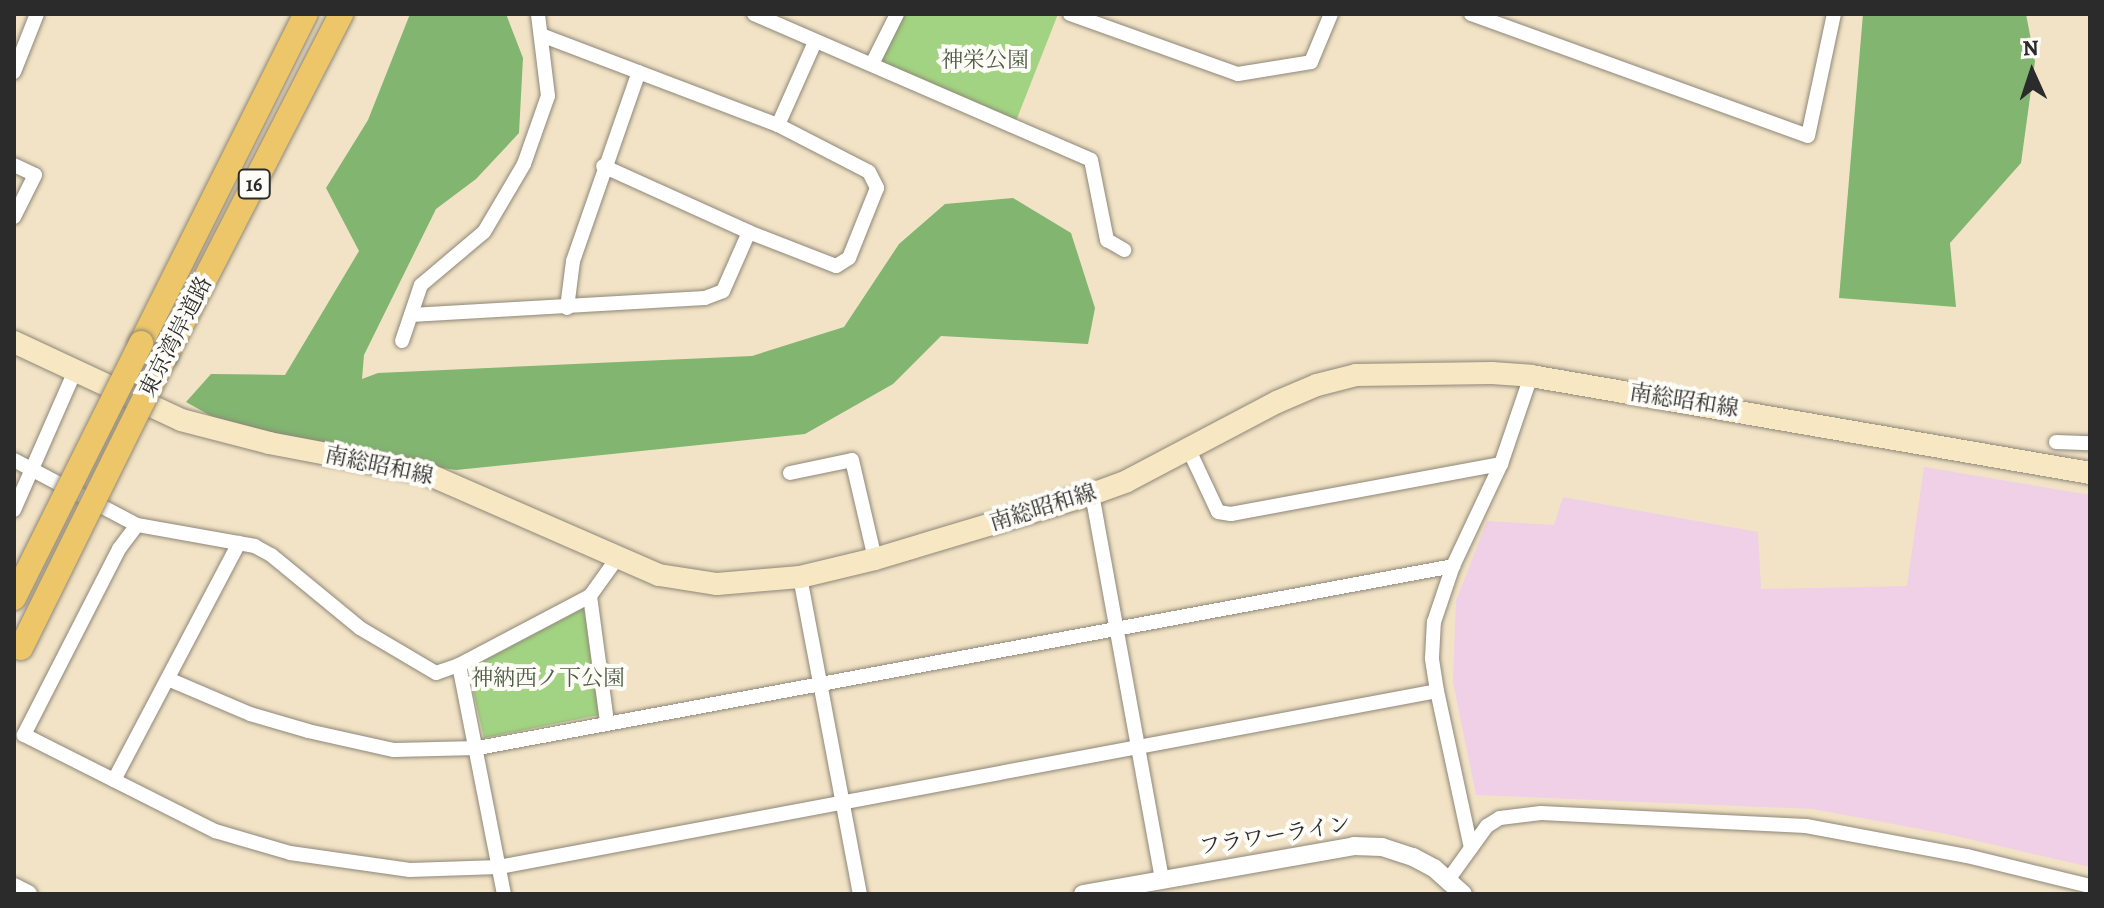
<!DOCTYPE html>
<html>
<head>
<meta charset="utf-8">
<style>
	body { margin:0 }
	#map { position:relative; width:2104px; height:908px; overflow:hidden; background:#f2e3c6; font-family:Alegreya,"Noto Serif JP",serif }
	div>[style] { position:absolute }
	.built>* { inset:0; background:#efd0e6 }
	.green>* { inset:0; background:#a2d382 }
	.forest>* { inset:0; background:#81b570 }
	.roads { filter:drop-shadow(0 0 2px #8e8778) drop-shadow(0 0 2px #8e8778) }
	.minor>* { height:14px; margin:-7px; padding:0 7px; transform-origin:7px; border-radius:7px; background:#fff }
	.tertiary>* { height:18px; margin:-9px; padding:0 9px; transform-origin:9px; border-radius:9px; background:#fff }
	.secondary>* { height:22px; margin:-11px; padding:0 11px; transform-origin:11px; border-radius:11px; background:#f7e8c3 }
	.trunk>* { height:24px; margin:-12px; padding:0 12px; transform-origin:12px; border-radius:12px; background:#ecc669 }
	.bridges { filter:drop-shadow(0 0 2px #8e8778) drop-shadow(0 0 2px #8e8778) }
	.trunk-bridge>* { height:24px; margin:-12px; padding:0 12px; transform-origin:12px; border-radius:12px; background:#ecc669 }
	span { translate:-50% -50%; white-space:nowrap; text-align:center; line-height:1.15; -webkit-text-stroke:8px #fdfcf7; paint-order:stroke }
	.shield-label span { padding:2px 6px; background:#fdfcf7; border:2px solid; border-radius:6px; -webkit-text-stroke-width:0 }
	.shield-label { font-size:20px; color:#2b2b2b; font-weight:700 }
	.park-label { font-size:22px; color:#4f5d45 }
	.street-label { font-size:22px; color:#2b2b2b }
	.frame { position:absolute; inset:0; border:16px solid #2b2b2b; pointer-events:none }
	.north { position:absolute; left:1992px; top:32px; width:80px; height:80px; -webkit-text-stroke:6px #fdfcf7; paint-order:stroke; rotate:357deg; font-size:22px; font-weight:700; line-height:32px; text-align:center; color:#2b2b2b }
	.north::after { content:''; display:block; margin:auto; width:28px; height:36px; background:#2b2b2b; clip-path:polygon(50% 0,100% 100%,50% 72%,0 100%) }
</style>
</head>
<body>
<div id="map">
	<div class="built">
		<div style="clip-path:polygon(1924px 467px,2090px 495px,2090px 867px,1947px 834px,1813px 809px,1476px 795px,1453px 682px,1456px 601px,1487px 521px,1554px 525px,1563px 497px,1758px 532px,1761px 589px,1907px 586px)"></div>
	</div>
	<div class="green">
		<div style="clip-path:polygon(897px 14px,1058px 14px,1014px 126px,872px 64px)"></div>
		<div style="clip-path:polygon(584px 608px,599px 715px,484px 738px,468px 669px)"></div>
	</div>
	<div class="forest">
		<div style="clip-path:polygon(410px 14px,506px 14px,523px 58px,519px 133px,476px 179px,436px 209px,364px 355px,362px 379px,378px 373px,752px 356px,844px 327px,899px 244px,945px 204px,1013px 198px,1071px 233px,1095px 308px,1088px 344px,941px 336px,893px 384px,805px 434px,456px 470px,254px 440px,186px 402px,211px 374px,285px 375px,359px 251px,326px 188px,368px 120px)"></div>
		<div style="clip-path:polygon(1863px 14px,2026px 14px,2035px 61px,2021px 163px,1950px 243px,1956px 307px,1839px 298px)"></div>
	</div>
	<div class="roads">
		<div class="minor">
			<div style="left:754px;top:14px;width:367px;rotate:23.4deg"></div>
			<div style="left:1091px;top:160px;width:82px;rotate:78.7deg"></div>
			<div style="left:1107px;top:240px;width:20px;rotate:30deg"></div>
			<div style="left:1070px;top:14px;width:178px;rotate:19.7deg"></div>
			<div style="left:1238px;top:74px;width:74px;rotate:-9.3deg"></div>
			<div style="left:1311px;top:62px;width:52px;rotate:-67.4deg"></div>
			<div style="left:1471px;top:14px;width:358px;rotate:19.9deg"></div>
			<div style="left:1808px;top:136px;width:125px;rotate:-78deg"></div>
			<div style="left:541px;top:35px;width:254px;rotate:20.8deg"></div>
			<div style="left:778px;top:125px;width:102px;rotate:27.3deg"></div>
			<div style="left:869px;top:172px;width:18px;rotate:63deg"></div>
			<div style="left:877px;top:188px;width:75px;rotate:111.8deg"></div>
			<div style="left:849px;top:258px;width:15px;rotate:148deg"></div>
			<div style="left:836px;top:266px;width:93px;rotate:-158.7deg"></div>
			<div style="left:749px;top:232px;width:160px;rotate:-155.7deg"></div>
			<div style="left:872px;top:64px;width:56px;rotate:-63.4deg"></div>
			<div style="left:14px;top:72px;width:62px;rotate:-68.4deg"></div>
			<div style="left:778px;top:125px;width:91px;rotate:-66deg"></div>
			<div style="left:14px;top:165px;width:23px;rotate:25deg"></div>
			<div style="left:35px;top:175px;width:47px;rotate:116.6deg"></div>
			<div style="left:567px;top:308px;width:47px;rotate:-82.7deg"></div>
			<div style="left:573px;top:261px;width:200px;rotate:-70.8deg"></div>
			<div style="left:411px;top:315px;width:294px;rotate:-3.3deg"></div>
			<div style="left:705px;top:298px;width:19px;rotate:-21deg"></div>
			<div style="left:723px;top:291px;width:64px;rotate:-66.2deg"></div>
			<div style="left:402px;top:341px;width:59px;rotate:-71.3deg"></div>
			<div style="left:421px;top:285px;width:82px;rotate:-40.1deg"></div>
			<div style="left:484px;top:232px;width:79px;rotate:-59.5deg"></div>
			<div style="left:524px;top:164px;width:72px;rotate:-70.6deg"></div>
			<div style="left:548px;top:96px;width:83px;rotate:-97deg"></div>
			<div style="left:2056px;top:442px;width:34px;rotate:2deg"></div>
			<div style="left:1189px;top:450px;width:68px;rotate:64.9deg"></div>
			<div style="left:1218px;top:512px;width:13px;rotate:9deg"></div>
			<div style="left:1231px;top:514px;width:275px;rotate:-10.5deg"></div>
			<div style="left:14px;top:460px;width:139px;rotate:27.9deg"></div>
			<div style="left:790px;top:473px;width:63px;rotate:-11.8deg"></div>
			<div style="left:852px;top:460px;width:102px;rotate:76.9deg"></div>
			<div style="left:1092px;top:494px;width:391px;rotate:79.7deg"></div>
			<div style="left:14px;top:510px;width:150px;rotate:-66.3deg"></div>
			<div style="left:618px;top:557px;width:48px;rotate:125.7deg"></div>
			<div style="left:590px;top:596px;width:148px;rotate:152.2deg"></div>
			<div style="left:459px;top:665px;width:24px;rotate:161deg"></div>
			<div style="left:436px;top:673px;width:88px;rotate:-149.4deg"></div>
			<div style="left:360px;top:628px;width:115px;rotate:-140.6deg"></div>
			<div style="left:271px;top:555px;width:18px;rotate:-151deg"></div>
			<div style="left:255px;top:546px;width:120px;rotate:-169.9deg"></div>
			<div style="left:137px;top:525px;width:30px;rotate:127deg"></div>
			<div style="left:119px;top:549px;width:209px;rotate:117.1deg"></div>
			<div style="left:24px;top:735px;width:214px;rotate:26.7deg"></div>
			<div style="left:215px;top:831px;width:78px;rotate:16.3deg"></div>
			<div style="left:290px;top:853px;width:121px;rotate:8.1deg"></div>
			<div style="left:410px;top:870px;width:89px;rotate:-1.9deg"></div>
			<div style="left:499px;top:867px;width:954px;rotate:-10.63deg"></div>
			<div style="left:800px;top:577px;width:323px;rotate:79.3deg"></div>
			<div style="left:590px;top:596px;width:126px;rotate:82.3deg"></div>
			<div style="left:459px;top:665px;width:233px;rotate:78.9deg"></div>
			<div style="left:168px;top:679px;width:89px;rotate:23.1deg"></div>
			<div style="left:250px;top:714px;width:60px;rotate:16.3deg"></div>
			<div style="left:308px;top:731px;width:88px;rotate:12.5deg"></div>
			<div style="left:394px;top:750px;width:84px;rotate:-1.4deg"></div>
			<div style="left:478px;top:748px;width:992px;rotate:-10.57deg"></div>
			<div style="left:114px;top:780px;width:268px;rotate:-62.2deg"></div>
			<div style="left:1471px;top:848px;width:161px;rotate:-102.2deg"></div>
			<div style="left:1437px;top:691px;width:33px;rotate:-99deg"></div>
			<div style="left:1432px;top:658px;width:36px;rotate:-87deg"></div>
			<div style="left:1434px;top:622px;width:59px;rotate:-71.3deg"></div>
			<div style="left:1453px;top:566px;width:113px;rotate:-64.8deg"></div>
			<div style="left:1501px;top:464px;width:93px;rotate:-71.2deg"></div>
			<div style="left:1448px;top:880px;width:67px;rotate:-54.2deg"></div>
			<div style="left:1487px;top:826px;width:15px;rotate:-32deg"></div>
			<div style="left:1500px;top:818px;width:41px;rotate:-7deg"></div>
			<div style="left:1541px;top:813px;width:265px;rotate:2.8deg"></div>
			<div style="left:1806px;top:826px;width:164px;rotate:10.6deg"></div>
			<div style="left:1967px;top:856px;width:127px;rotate:13.7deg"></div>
		</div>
		<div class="tertiary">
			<div style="left:14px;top:887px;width:16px;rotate:27deg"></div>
			<div style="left:1083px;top:894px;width:275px;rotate:-10deg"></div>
			<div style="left:1354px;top:846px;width:28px;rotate:2deg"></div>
			<div style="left:1382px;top:847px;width:33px;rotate:18deg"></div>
			<div style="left:1413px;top:857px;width:24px;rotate:28deg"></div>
			<div style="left:1434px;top:868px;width:39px;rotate:42deg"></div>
		</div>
		<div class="secondary">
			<div style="left:14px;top:342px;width:184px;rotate:25deg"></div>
			<div style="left:181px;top:420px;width:91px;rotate:14.6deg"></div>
			<div style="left:269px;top:443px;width:157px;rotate:10.7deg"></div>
			<div style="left:423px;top:472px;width:257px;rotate:23.6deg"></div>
			<div style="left:659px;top:575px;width:59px;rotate:8.8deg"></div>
			<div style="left:717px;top:584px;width:83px;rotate:-4.8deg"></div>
			<div style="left:800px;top:577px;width:77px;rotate:-13.5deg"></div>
			<div style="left:875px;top:559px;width:227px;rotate:-16.7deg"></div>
			<div style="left:1092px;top:494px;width:37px;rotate:-20deg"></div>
			<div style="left:1127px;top:481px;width:170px;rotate:-27.8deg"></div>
			<div style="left:1277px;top:402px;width:43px;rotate:-23deg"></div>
			<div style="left:1317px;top:385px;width:40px;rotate:-14.4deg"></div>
			<div style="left:1356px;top:375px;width:136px;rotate:-0.8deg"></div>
			<div style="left:1492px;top:373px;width:39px;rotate:4deg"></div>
			<div style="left:1531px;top:376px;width:567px;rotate:9.84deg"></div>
		</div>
		<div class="trunk">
			<div style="left:141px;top:343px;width:368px;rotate:-63.4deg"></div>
			<div style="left:166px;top:355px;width:383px;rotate:-62.8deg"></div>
		</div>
	</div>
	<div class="bridges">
		<div class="trunk-bridge">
			<div style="left:14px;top:598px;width:285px;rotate:-63.5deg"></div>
			<div style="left:21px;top:648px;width:327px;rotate:-63.7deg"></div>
		</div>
	</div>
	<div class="shield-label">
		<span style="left:254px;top:184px">16</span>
	</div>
	<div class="park-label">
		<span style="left:985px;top:61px">神栄公園</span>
		<span style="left:548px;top:679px">神納西ノ下公園</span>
	</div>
	<div class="street-label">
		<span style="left:176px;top:337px;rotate:-63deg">東京湾岸道路</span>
		<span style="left:1684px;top:401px;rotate:9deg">南総昭和線</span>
		<span style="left:379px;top:466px;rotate:12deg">南総昭和線</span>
		<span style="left:1043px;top:508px;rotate:-17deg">南総昭和線</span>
		<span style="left:1275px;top:836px;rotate:-9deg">フラワーライン</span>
	</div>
	<div class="frame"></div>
	<div class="north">N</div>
</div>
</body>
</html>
